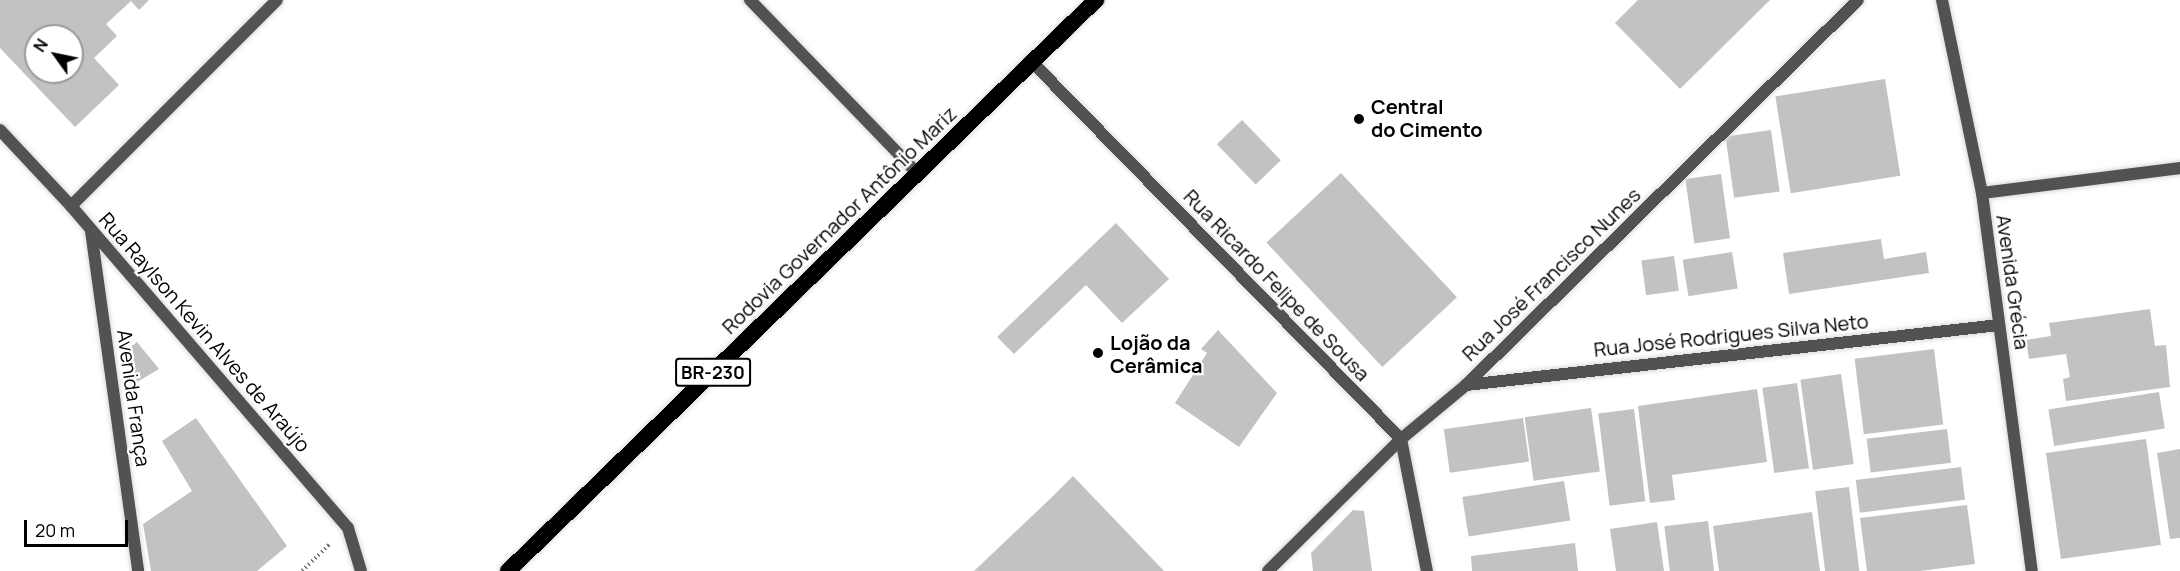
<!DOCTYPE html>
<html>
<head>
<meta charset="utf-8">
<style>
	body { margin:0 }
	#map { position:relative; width:2180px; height:571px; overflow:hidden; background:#fff; font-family:Manrope,sans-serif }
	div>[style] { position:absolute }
	.building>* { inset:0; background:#c2c2c2; transform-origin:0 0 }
	.path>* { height:4px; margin-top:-2px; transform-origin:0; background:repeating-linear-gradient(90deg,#747474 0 1.5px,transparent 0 4.5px) }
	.roads { filter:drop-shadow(0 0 2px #dbdbdb) drop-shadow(0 0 2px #dbdbdb) }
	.minor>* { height:12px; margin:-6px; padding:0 6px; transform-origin:6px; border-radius:6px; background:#525252 }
	.trunk>* { height:16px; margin:-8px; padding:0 8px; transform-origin:8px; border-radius:8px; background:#000 }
	.dots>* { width:16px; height:16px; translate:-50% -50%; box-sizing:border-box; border:3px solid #fff; border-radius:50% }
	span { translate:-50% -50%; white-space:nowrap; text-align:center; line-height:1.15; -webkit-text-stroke:4.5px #fff; paint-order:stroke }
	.shield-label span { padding:2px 4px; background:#fff; border:2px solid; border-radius:4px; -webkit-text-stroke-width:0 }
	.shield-label { font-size:18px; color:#000; font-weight:700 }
	.poi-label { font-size:20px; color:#000; font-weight:700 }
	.left { translate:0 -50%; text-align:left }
	.street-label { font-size:20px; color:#000 }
	.north { position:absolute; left:24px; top:24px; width:60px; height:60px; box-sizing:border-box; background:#fff; border:2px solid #999; border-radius:50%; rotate:303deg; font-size:16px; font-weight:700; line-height:24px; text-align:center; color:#000 }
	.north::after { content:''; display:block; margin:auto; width:21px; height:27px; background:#000; clip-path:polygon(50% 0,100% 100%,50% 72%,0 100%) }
	.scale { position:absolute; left:24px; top:520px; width:104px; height:27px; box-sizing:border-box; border:3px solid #000; border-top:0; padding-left:8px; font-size:18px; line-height:21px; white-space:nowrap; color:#000; -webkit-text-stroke:4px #fff; paint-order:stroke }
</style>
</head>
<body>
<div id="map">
	<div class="building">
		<div style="clip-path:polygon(evenodd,0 0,149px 0,139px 10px,131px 1px,106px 24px,117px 36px,94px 58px,119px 85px,75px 127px,0 48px,0 0,36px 36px,72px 36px,72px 72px,36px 72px,36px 36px)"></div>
		<div style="clip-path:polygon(1638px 0,1770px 0,1680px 89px,1615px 23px)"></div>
		<div style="left:1885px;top:79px;width:98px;height:111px;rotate:81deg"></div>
		<div style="left:1242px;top:120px;width:56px;height:35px;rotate:46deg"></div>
		<div style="left:1771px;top:130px;width:62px;height:46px;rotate:82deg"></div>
		<div style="left:1341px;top:173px;width:170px;height:102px;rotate:47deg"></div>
		<div style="left:1721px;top:174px;width:65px;height:36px;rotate:82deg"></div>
		<div style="clip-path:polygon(1116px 223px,1169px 279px,1122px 323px,1086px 285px,1014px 354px,997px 337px)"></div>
		<div style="clip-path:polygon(1881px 239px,1884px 259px,1926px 252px,1929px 273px,1789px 294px,1783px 253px)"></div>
		<div style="left:1732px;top:252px;width:37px;height:50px;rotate:81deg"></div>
		<div style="left:1674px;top:256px;width:35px;height:33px;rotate:82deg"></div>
		<div style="clip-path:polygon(2150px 309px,2155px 346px,2166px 345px,2170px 387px,2066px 401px,2063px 379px,2070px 377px,2066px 354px,2029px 359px,2026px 340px,2051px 336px,2049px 323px)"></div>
		<div style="clip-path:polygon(1218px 330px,1277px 393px,1239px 447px,1175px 403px,1207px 353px,1201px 349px)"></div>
		<div style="clip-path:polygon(137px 342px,159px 369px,132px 385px,128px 349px)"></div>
		<div style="left:1934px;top:349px;width:76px;height:80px;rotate:83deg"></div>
		<div style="left:1841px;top:374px;width:91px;height:41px;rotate:82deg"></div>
		<div style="left:1797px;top:383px;width:86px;height:35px;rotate:82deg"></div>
		<div style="clip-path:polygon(1757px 389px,1767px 462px,1672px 475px,1675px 500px,1650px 503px,1638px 406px)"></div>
		<div style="left:2159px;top:392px;width:37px;height:112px;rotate:81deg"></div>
		<div style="left:1591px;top:408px;width:64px;height:67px;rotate:82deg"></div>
		<div style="left:1634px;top:409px;width:93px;height:36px;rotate:83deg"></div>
		<div style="clip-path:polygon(196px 418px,287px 546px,257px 571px,151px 571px,143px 524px,192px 491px,162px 441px)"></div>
		<div style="left:1523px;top:418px;width:44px;height:80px;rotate:82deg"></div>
		<div style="left:1947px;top:429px;width:34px;height:81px;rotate:83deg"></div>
		<div style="left:2146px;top:439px;width:107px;height:101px;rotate:82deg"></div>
		<div style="clip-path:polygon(2180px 449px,2180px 538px,2170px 539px,2157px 453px)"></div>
		<div style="left:1961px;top:467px;width:33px;height:106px;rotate:83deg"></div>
		<div style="clip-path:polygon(1073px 476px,1164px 571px,974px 571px,1052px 497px)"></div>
		<div style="left:1564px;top:481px;width:40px;height:103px;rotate:81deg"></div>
		<div style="left:1849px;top:487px;width:85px;height:34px;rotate:83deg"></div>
		<div style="clip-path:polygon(1967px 505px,1975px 564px,1920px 571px,1867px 571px,1860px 518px)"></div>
		<div style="clip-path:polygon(1353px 510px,1364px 511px,1372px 571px,1313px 571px,1311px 553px)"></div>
		<div style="clip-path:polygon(1812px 512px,1820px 571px,1719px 571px,1713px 526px)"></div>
		<div style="left:1708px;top:521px;width:50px;height:44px;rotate:83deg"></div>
		<div style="clip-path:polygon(1657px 522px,1664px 571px,1616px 571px,1610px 529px)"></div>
		<div style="clip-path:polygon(1575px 543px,1578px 571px,1472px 571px,1471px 556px)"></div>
	</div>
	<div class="path">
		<div style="left:302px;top:571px;width:39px;rotate:-44deg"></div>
	</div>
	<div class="roads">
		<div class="minor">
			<div style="left:750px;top:0;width:242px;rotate:46deg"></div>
			<div style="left:1942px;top:0;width:197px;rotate:78.3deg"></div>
			<div style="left:1982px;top:193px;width:381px;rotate:82.5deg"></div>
			<div style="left:1031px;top:61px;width:529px;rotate:45.61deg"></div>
			<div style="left:1401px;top:439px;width:135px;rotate:78.9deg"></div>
			<div style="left:0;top:130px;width:104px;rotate:46.9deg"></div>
			<div style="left:71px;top:206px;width:425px;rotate:49.3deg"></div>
			<div style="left:348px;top:528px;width:45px;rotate:73.2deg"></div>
			<div style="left:1982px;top:193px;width:200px;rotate:-7.2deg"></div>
			<div style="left:71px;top:206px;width:291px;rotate:-45deg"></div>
			<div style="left:91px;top:231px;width:343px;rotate:82.1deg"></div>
			<div style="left:1466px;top:385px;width:536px;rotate:-6.42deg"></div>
			<div style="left:1268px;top:571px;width:187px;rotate:-44.8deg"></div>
			<div style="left:1401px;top:439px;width:85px;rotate:-39.7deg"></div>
			<div style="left:1466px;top:385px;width:549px;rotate:-44.48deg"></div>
		</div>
		<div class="trunk">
			<div style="left:508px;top:571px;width:820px;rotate:-44.16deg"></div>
		</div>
	</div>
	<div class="dots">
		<div style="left:1359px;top:119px;background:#000"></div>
		<div style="left:1098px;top:353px;background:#000"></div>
	</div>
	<div class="shield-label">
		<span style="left:713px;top:372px">BR-230</span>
	</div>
	<div class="poi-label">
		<span class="left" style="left:1371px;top:118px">Central<br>do Cimento</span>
		<span class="left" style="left:1110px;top:354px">Lojão da<br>Cerâmica</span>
	</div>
	<div class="street-label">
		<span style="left:839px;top:220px;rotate:-44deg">Rodovia Governador Antônio Mariz</span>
		<span style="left:1551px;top:274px;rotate:-44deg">Rua José Francisco Nunes</span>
		<span style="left:2013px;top:282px;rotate:82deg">Avenida Grécia</span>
		<span style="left:1277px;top:285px;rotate:46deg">Rua Ricardo Felipe de Sousa</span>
		<span style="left:205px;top:332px;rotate:49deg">Rua Raylson Kevin Alves de Araújo</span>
		<span style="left:1731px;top:335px;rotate:-6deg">Rua José Rodrigues Silva Neto</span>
		<span style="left:134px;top:398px;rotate:82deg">Avenida França</span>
	</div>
	<div class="north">N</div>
	<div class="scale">20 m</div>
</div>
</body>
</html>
